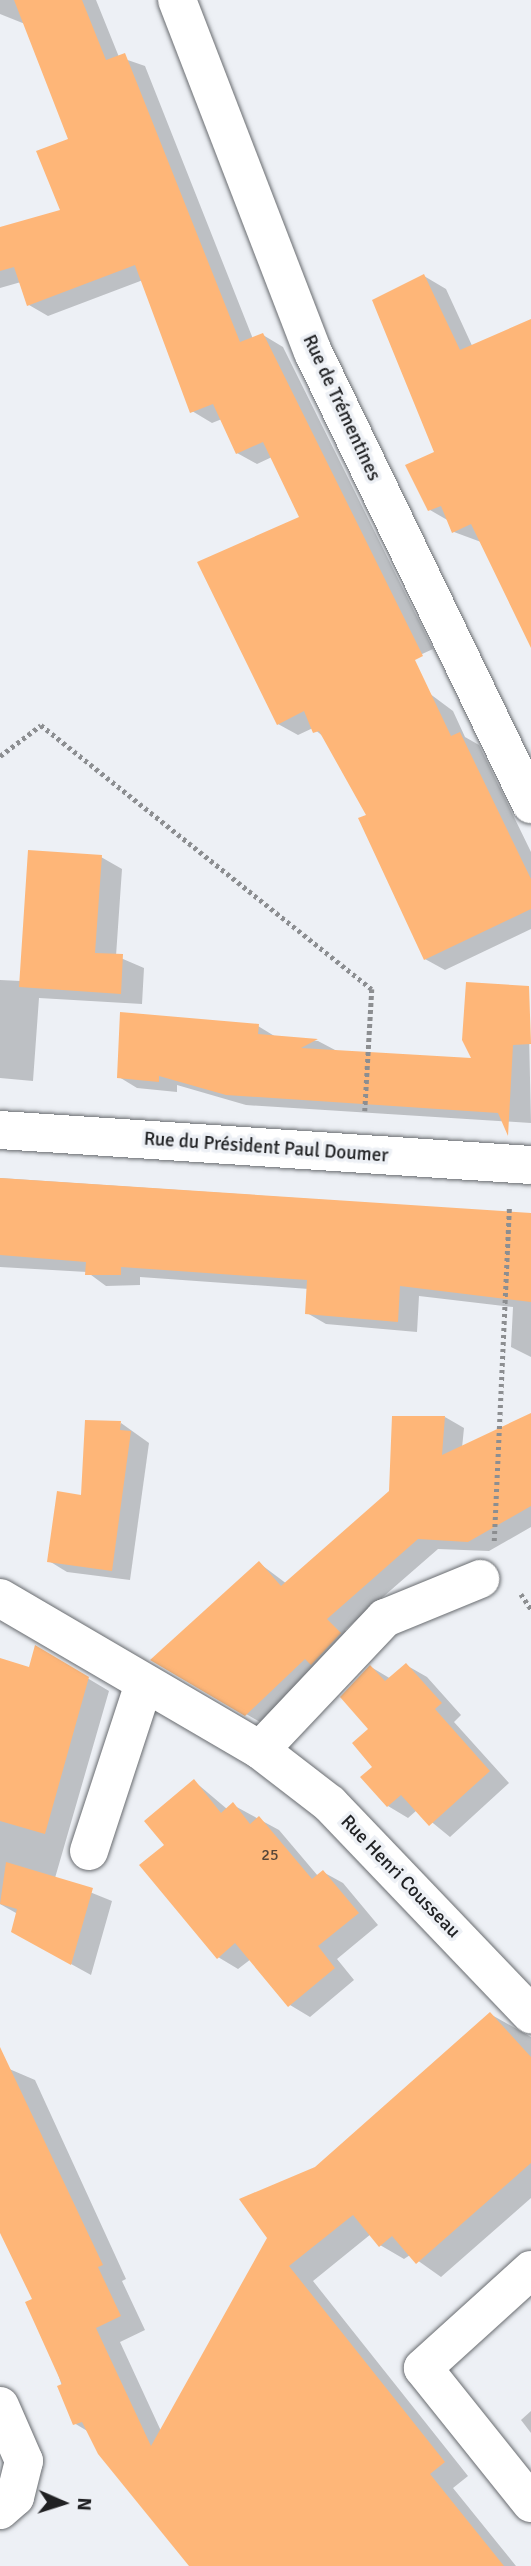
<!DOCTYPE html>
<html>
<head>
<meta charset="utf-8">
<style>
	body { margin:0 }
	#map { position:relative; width:531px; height:2566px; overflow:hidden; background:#edf0f5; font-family:Signika,sans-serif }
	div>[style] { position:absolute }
	.shadow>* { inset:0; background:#0003 }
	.building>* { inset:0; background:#feb678 }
	.path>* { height:4.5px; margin-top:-2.25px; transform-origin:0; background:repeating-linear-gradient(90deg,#8c8e91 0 3.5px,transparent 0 7px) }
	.roads { filter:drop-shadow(0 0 2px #696c70) drop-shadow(0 0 2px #696c70) }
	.minor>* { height:38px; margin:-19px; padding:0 19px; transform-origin:19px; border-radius:19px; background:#fff }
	span { translate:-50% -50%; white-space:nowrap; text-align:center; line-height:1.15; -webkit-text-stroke:7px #edf0f5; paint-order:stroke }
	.number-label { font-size:16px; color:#584638 }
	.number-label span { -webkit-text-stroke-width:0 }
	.street-label { font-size:19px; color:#202123 }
	.north { position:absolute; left:28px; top:2468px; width:70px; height:70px; -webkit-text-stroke:5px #edf0f5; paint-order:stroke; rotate:93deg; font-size:19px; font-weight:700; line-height:28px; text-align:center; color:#202123 }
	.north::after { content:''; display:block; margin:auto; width:24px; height:32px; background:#202123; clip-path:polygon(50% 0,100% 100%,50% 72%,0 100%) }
</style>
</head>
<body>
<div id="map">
	<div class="shadow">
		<div style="clip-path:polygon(0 0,96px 0,119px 57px,145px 66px,253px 339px,263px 335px,283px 347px,433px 649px,394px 667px,453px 711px,465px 737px,479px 745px,531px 852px,531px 929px,445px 970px,425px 959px,368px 816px,325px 738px,313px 728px,298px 735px,278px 724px,302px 518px,272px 457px,257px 464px,237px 453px,222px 419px,212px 423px,192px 411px,143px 280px,48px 316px,29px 305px,21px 282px,0 288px,0 229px,62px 211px,70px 140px,25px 24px,0 14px)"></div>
		<div style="clip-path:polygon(424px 276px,446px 289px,531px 474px,531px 606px,481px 542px,454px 532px,449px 521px,430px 510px,436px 453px)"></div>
		<div style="clip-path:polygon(101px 857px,122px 869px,116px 956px,144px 968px,142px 1004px,39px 998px,33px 1081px,0 1078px,0 980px,21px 981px)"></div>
		<div style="clip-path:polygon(528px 988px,531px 1123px,246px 1105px,177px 1085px,177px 1092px,137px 1088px,119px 1077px,258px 1026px,276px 1037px,318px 1041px,337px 1051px,474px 1060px)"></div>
		<div style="clip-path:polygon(0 1178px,531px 1214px,531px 1357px,511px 1347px,513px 1307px,419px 1296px,417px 1332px,326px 1324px,307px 1313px,309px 1289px,140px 1277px,140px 1285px,106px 1286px,87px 1272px,0 1267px)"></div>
		<div style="clip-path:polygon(531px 1415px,531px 1527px,489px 1551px,438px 1549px,345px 1630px,359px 1645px,265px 1725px,153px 1660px,259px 1563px,287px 1584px,390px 1492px,445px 1417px,464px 1428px,462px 1448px)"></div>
		<div style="clip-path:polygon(121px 1423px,149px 1443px,130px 1580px,67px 1572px,49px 1561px)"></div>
		<div style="clip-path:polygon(37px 1648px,109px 1691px,55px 1878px,112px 1901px,91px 1975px,33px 1943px,16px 1913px,0 1904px,0 1660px,31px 1669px)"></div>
		<div style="clip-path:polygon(406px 1665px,427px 1677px,461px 1715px,454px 1722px,509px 1783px,450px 1837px,417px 1810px,408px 1818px,388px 1806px,362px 1777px,374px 1767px,371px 1667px,391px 1679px)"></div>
		<div style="clip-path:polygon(194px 1781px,227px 1809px,233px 1805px,279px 1830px,318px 1876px,323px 1872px,343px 1883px,378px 1925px,337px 1959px,354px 1980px,310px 2017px,290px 2005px,251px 1959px,238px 1969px,218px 1957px,166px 1845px)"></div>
		<div style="clip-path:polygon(490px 2014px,531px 2037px,531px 2198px,441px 2277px,410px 2255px,404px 2259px,380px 2245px,371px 2234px,313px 2281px,468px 2476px,453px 2488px,516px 2566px,190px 2566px,89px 2432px,74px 2423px,34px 2300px,0 2229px,0 2065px,35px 2080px,126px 2279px,122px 2281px,145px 2330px,120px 2342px,161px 2431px,316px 2168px)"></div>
		<div style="clip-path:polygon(531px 2411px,531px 2433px,521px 2420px)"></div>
	</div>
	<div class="building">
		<div style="clip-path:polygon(14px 0,82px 0,106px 60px,125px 53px,240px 342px,263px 333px,423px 656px,415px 660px,451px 736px,460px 732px,531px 879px,531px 909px,424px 960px,358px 818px,366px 815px,319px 731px,313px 733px,304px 711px,277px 725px,197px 562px,299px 517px,263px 442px,236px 454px,213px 404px,190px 413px,135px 265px,27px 306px,14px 267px,0 271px,0 227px,60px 210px,36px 151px,68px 139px)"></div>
		<div style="clip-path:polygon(424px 274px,460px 350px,531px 319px,531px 648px,471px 524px,452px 533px,441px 506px,428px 511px,405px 465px,434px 452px,372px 300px)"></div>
		<div style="clip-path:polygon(28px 850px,102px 855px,95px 953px,123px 954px,121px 994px,19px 987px)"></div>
		<div style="clip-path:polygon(466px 982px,529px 986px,531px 1044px,513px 1045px,508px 1136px,498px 1113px,226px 1095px,159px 1076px,159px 1082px,117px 1078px,120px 1012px,259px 1024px,258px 1034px,318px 1039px,301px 1048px,471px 1058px,462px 1040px)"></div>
		<div style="clip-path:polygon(0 1178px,531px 1213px,531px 1302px,400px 1286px,398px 1322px,305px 1314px,307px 1280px,121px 1267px,121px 1275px,85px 1275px,86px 1262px,0 1255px)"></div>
		<div style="clip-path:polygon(531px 1413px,531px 1506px,468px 1542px,418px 1539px,327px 1619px,341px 1633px,311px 1665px,305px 1659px,245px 1716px,150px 1660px,259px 1561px,281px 1586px,389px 1491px,392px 1416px,445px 1416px,442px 1455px)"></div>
		<div style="clip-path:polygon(85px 1420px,121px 1421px,120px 1430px,131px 1431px,112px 1571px,47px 1562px,57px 1491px,81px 1495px)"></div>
		<div style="clip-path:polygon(35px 1645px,89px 1677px,45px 1834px,0 1821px,0 1658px,29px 1667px)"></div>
		<div style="clip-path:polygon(406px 1663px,442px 1703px,435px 1709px,490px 1771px,429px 1826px,401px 1795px,387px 1807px,360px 1777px,372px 1767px,352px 1743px,368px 1729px,340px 1697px,370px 1665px,385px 1681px)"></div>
		<div style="clip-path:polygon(194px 1779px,221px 1813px,233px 1802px,250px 1824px,259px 1816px,312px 1879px,323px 1870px,359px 1913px,318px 1946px,335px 1968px,288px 2007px,235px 1943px,217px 1959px,139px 1865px,164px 1845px,144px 1821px)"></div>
		<div style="clip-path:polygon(6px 1862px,93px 1888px,71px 1965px,11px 1932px,17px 1909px,0 1904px)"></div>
		<div style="clip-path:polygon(490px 2012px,531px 2057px,531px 2163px,416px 2264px,392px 2236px,379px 2247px,353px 2215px,289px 2266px,445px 2462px,430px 2474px,504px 2566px,189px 2566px,98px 2454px,82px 2422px,73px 2425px,57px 2386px,62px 2384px,25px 2302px,32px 2299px,0 2233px,0 2047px,103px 2265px,98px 2267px,121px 2316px,96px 2328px,151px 2446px,267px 2238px,239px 2199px,315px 2167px)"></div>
	</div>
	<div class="path">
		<div style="left:0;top:756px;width:51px;rotate:-37.1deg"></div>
		<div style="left:41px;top:725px;width:423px;rotate:38.6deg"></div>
		<div style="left:372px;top:989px;width:122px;rotate:93.3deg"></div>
		<div style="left:494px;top:1541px;width:334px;rotate:-87.4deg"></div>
		<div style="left:521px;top:1594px;width:18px;rotate:56deg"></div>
	</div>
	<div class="roads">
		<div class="minor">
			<div style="left:177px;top:0;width:377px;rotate:68.9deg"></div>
			<div style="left:313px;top:352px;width:502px;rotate:64.25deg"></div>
			<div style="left:0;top:1130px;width:532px;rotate:3.77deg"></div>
			<div style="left:0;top:1598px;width:301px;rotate:30.3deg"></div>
			<div style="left:260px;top:1750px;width:88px;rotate:37.6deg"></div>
			<div style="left:330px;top:1804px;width:291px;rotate:46.3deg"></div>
			<div style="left:260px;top:1750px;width:182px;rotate:-46.6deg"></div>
			<div style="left:385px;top:1618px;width:103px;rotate:-22.3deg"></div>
			<div style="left:89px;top:1851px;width:176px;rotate:-71.8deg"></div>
			<div style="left:531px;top:2270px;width:146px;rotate:137.8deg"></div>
			<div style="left:423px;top:2368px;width:173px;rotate:51.3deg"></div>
			<div style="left:0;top:2406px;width:60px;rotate:66.4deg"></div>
			<div style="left:24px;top:2461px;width:37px;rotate:104deg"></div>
			<div style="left:15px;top:2497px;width:20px;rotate:139deg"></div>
		</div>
	</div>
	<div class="number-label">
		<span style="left:270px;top:1855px">25</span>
	</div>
	<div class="street-label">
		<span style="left:341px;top:408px;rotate:65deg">Rue de Trémentines</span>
		<span style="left:266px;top:1148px;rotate:4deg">Rue du Président Paul Doumer</span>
		<span style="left:400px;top:1877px;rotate:46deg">Rue Henri Cousseau</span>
	</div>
	<div class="north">N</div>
</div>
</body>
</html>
